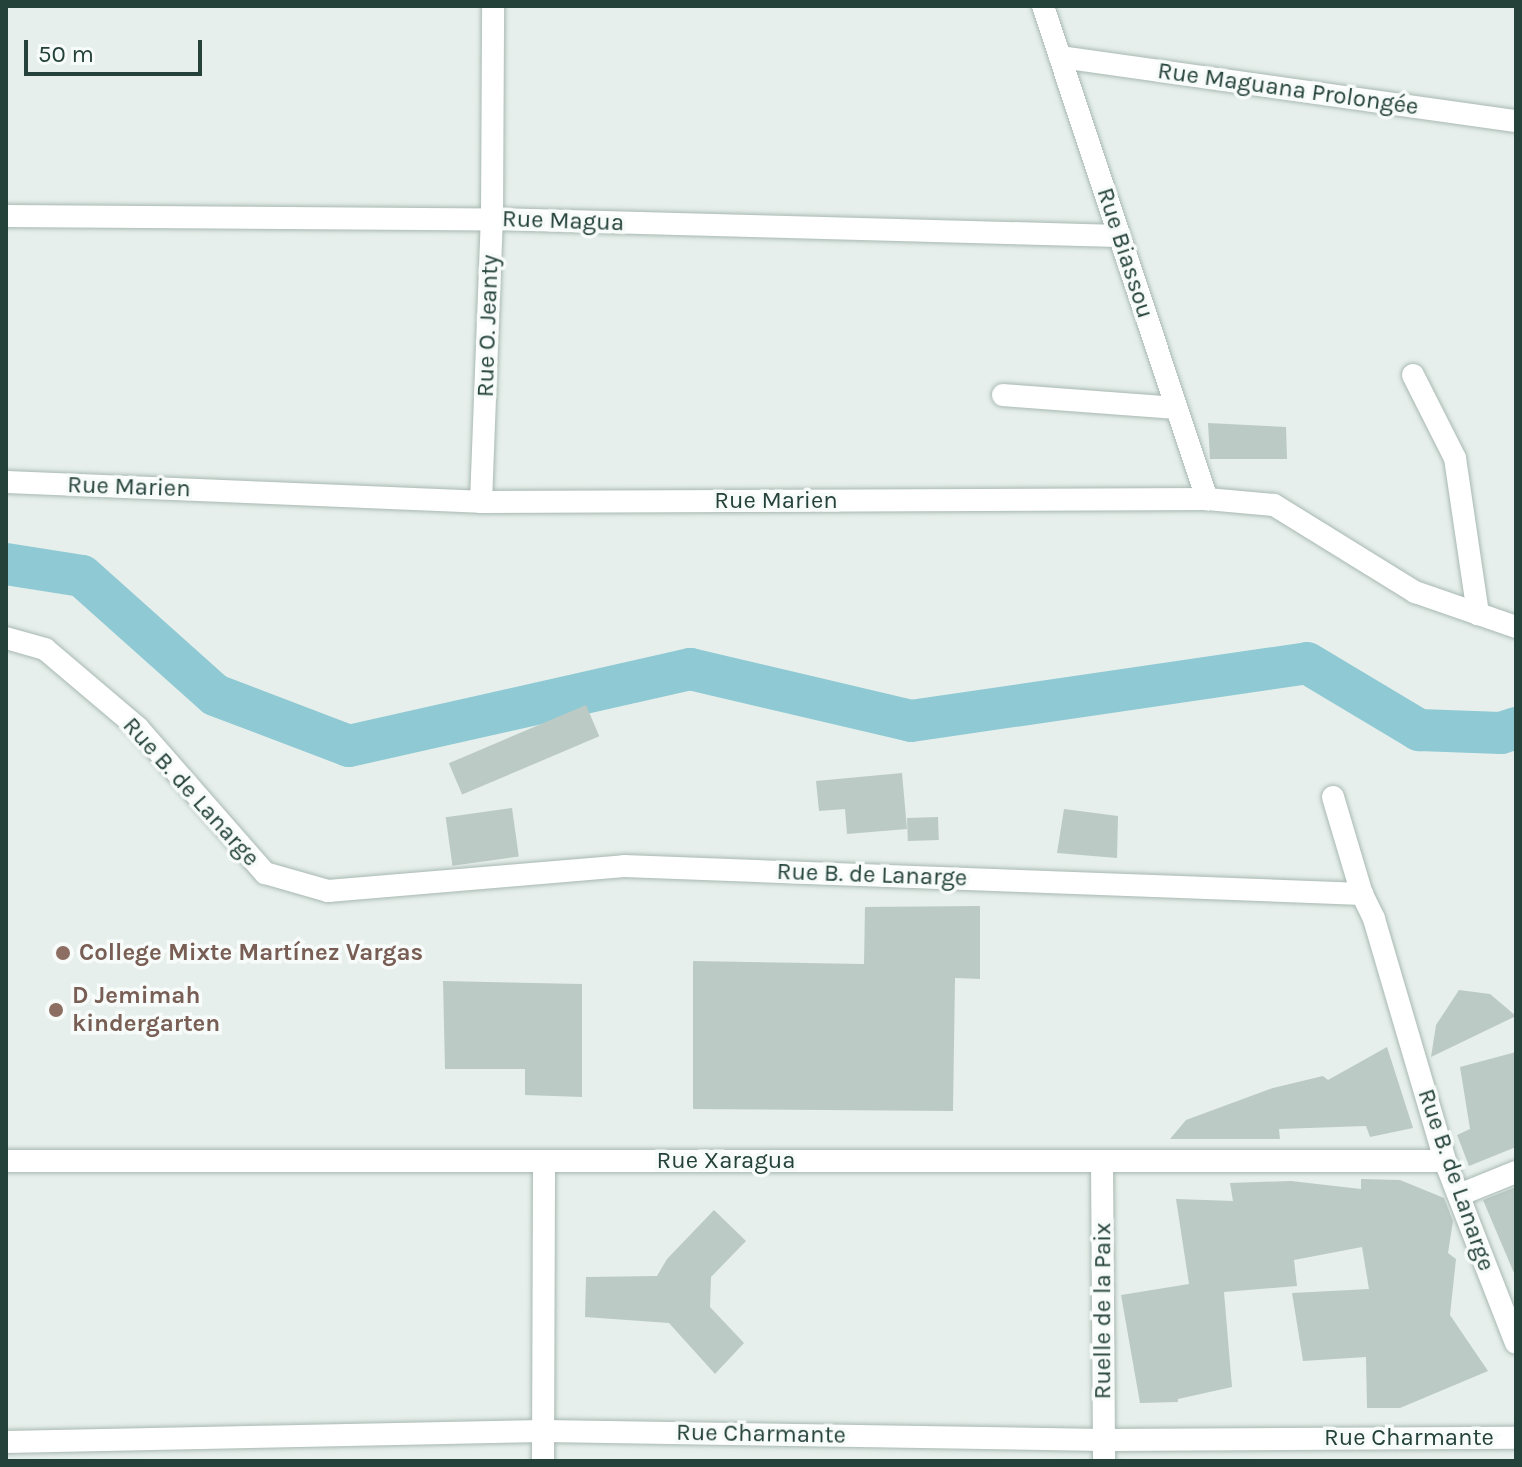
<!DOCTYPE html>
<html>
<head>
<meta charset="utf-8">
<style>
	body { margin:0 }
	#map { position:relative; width:1522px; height:1467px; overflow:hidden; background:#e6efeb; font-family:Karla,sans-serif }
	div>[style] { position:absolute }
	.river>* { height:42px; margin:-21px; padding:0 21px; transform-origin:21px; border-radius:21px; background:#8ec9d4 }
	.building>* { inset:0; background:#bbcac4; transform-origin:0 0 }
	.roads { filter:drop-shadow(0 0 2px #a8b8b2) drop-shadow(0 0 2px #a8b8b2) }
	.street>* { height:22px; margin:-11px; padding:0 11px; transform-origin:11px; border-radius:11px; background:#fff }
	.dots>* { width:22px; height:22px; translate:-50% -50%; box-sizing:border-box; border:4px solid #f7fbf9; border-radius:50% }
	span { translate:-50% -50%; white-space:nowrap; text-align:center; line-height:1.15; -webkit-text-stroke:7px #f7fbf9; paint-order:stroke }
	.street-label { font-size:24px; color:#24423a }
	.education-label { font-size:24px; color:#785e54; font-weight:700 }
	.left { translate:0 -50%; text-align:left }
	.frame { position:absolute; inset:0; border:8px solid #24423a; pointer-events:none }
	.scale { position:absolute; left:24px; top:40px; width:178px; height:36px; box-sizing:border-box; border:4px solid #24423a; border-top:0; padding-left:10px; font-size:24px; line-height:28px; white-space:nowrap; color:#24423a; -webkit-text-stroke:6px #f7fbf9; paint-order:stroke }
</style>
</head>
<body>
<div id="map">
	<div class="river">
		<div style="left:6px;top:564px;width:77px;rotate:9deg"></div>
		<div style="left:82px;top:576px;width:178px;rotate:41.8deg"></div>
		<div style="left:215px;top:695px;width:143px;rotate:20.8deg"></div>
		<div style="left:349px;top:746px;width:350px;rotate:-12.7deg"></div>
		<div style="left:690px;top:669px;width:227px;rotate:13.2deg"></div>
		<div style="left:911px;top:721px;width:400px;rotate:-8.3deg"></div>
		<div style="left:1307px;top:663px;width:131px;rotate:30.9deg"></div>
		<div style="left:1419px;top:730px;width:82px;rotate:2.1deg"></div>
		<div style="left:1501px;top:733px;width:16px;rotate:-18deg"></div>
	</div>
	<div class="building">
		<div style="clip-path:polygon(1208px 423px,1286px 427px,1287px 459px,1210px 459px)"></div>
		<div style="left:586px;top:705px;width:34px;height:149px;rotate:67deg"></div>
		<div style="clip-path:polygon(902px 773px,907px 829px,847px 834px,845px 809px,819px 811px,816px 781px)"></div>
		<div style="left:512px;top:808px;width:49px;height:67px;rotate:82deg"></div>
		<div style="clip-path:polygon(1064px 809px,1118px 816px,1117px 858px,1057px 853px)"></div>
		<div style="left:938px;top:817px;width:23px;height:31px;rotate:88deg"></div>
		<div style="clip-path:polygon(980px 906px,980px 979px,955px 978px,953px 1111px,693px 1109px,693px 961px,864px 964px,865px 907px)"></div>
		<div style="clip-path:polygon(443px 981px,582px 984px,582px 1097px,525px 1095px,525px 1069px,445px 1069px)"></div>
		<div style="clip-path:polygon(1459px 990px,1490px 994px,1516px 1016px,1431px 1057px,1436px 1025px)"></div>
		<div style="clip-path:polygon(1387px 1047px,1413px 1128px,1370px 1137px,1366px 1126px,1279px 1129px,1280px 1139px,1170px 1139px,1186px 1120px,1273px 1088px,1323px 1076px,1328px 1080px)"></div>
		<div style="clip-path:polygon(1516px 1052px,1516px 1147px,1469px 1166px,1457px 1135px,1470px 1129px,1460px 1067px)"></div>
		<div style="clip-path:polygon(1361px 1179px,1400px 1180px,1444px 1198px,1453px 1221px,1448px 1253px,1456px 1259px,1450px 1315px,1488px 1371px,1400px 1408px,1367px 1408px,1366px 1357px,1303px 1361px,1292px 1293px,1369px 1289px,1362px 1247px,1294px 1260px,1297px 1286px,1224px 1292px,1232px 1387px,1178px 1399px,1178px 1402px,1140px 1403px,1121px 1295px,1189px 1284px,1176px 1199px,1233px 1201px,1230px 1183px,1291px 1181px,1361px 1189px)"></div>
		<div style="clip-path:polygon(1516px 1187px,1516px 1272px,1514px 1273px,1483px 1200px)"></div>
		<div style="clip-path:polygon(714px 1210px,746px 1241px,711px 1277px,710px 1307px,744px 1343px,715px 1374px,669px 1323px,585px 1317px,586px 1277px,657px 1276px,667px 1259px)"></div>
	</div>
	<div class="roads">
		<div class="street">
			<div style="left:1043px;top:6px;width:520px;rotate:71.6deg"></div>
			<div style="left:1060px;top:57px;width:460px;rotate:8deg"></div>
			<div style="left:6px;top:216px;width:486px;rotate:0.4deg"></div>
			<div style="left:492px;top:219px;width:627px;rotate:1.55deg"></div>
			<div style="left:1413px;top:375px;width:93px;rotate:63.2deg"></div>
			<div style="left:1455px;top:458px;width:158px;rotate:81.6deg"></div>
			<div style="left:1003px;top:395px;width:173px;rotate:4.3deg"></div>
			<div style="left:6px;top:482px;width:475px;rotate:2.4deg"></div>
			<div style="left:481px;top:502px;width:726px;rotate:-0.24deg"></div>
			<div style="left:1207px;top:499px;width:67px;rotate:5.1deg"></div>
			<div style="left:1274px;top:505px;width:166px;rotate:31.7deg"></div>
			<div style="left:1415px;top:592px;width:107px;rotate:19.1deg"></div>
			<div style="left:481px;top:502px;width:283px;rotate:-87.8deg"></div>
			<div style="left:492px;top:219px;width:213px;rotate:-89.7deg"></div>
			<div style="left:6px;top:638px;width:41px;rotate:15.8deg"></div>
			<div style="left:45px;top:649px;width:122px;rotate:40.3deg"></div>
			<div style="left:138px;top:728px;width:193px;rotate:48.8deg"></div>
			<div style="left:265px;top:873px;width:66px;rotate:15.9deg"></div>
			<div style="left:328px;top:891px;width:297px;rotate:-4.8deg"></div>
			<div style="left:624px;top:866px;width:739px;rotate:2.17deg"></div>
			<div style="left:1333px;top:797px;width:101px;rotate:73.4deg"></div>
			<div style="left:1362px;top:894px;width:28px;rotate:64deg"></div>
			<div style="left:1374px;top:919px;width:252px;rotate:73.6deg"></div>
			<div style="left:1445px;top:1161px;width:195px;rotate:68.7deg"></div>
			<div style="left:6px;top:1161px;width:1439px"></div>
			<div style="left:1102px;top:1161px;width:300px;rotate:89.6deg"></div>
			<div style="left:1459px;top:1195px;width:61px;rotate:-22deg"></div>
			<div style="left:6px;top:1442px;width:538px;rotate:-1.17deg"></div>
			<div style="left:544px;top:1431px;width:560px;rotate:0.92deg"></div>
			<div style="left:1104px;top:1440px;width:412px;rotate:-0.3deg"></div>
			<div style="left:543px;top:1461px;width:300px;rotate:-89.8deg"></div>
		</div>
	</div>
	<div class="dots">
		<div style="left:63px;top:953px;background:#8d6e63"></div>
		<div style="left:56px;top:1010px;background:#8d6e63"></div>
	</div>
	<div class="street-label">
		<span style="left:1288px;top:89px;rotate:8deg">Rue Maguana Prolongée</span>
		<span style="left:563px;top:221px;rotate:2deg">Rue Magua</span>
		<span style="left:1125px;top:253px;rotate:72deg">Rue Biassou</span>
		<span style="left:488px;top:326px;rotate:-88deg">Rue O. Jeanty</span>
		<span style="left:129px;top:487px;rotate:2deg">Rue Marien</span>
		<span style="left:776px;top:501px">Rue Marien</span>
		<span style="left:191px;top:792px;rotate:48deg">Rue B. de Lanarge</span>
		<span style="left:872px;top:875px;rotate:2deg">Rue B. de Lanarge</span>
		<span style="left:726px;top:1161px">Rue Xaragua</span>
		<span style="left:1456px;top:1180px;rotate:71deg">Rue B. de Lanarge</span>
		<span style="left:1103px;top:1311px;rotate:-90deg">Ruelle de la Paix</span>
		<span style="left:761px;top:1434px;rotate:1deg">Rue Charmante</span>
		<span style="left:1409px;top:1438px">Rue Charmante</span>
	</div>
	<div class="education-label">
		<span class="left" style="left:79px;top:953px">College Mixte Martínez Vargas</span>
		<span class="left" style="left:72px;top:1010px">D Jemimah<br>kindergarten</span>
	</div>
	<div class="frame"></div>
	<div class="scale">50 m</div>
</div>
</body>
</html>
